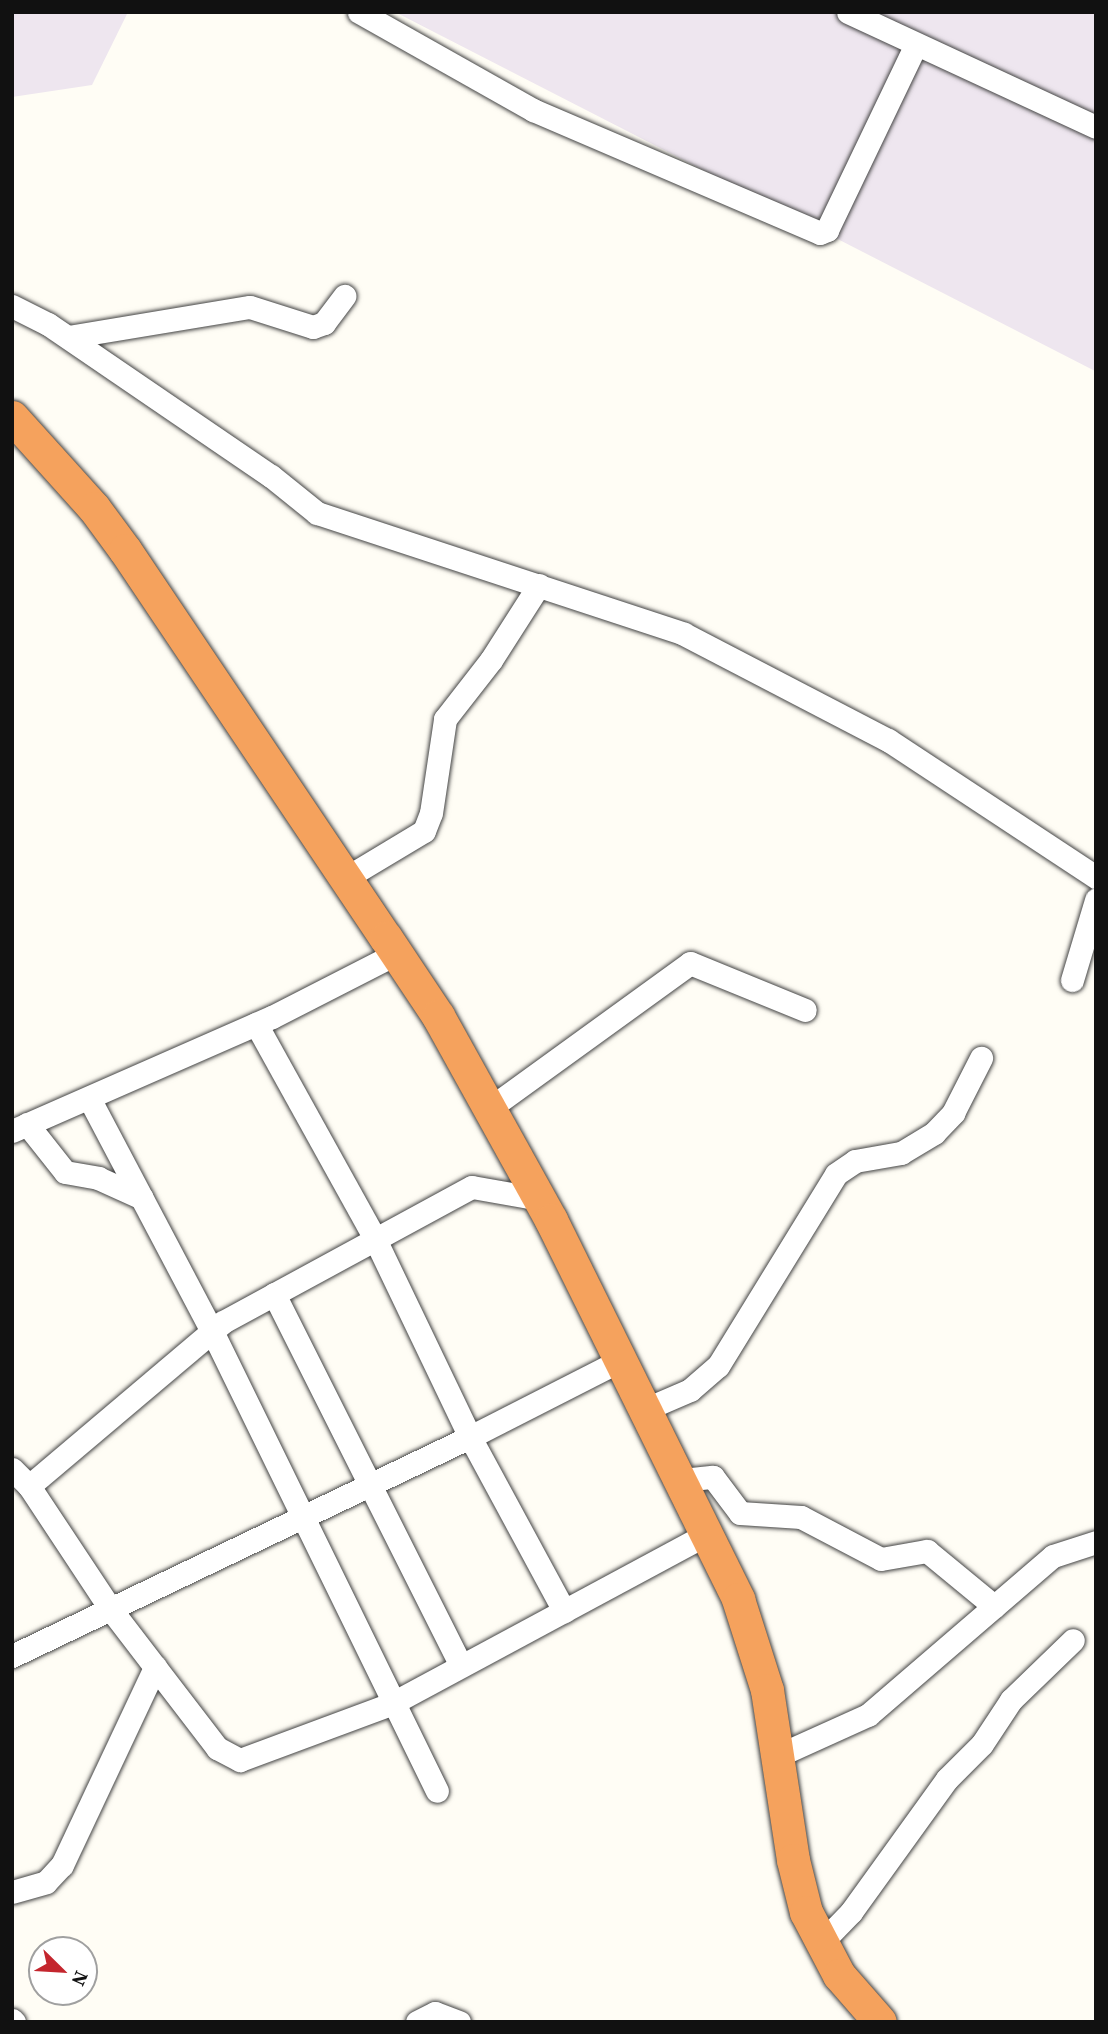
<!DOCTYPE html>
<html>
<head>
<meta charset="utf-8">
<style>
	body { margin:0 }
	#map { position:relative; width:1108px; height:2034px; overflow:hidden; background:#fffdf5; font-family:"Source Serif 4",serif }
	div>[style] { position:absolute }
	.industrial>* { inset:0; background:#eee6ef }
	.roads { filter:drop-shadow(0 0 2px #444) drop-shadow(0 0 2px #444) }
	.minor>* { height:23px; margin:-11.5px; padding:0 11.5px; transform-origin:11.5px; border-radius:11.5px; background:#fff }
	.highway>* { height:33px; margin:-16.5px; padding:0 16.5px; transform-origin:16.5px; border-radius:16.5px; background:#f5a25d }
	span { translate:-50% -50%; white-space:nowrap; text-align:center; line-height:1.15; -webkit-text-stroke:7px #fff; paint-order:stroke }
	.frame { position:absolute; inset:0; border:14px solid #111; pointer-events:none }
	.north { position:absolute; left:28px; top:1936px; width:70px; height:70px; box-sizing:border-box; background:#fff; border:2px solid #a0a0a0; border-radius:50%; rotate:114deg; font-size:19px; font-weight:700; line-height:28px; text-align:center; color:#111 }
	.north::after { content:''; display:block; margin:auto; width:24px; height:32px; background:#c4262e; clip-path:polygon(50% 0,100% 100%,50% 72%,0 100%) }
</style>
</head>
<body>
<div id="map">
	<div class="industrial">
		<div style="clip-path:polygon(12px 12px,128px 12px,92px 85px,12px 97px)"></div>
		<div style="clip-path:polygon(395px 12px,1096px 12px,1096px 371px,1095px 371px)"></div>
	</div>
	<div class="roads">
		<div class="minor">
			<div style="left:359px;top:12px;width:200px;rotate:29.4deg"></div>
			<div style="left:533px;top:110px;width:312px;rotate:23.2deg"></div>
			<div style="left:820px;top:233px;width:8px;rotate:-23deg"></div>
			<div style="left:827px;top:230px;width:206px;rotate:-64.4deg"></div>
			<div style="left:848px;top:12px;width:273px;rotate:24.9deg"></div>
			<div style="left:12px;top:306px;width:40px;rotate:26.6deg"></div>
			<div style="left:48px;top:324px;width:270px;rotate:34.3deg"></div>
			<div style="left:271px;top:476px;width:59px;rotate:38.8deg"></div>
			<div style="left:317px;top:513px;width:386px;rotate:18.2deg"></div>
			<div style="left:684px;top:634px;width:230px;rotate:27.5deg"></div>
			<div style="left:888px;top:740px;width:249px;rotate:33.4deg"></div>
			<div style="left:68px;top:337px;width:184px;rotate:-9.4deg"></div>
			<div style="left:250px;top:307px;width:66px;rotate:17.6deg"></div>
			<div style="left:313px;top:327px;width:12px;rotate:-20deg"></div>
			<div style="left:324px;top:323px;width:34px;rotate:-53deg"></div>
			<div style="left:344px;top:879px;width:93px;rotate:-31deg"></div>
			<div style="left:424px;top:831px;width:19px;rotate:-69deg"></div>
			<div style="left:431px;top:813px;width:95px;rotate:-81.5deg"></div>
			<div style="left:445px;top:719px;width:75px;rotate:-52.1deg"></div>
			<div style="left:491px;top:660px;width:89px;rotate:-57.4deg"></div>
			<div style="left:1072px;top:980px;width:84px;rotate:-73.3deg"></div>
			<div style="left:256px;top:1024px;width:246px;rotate:61deg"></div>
			<div style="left:375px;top:1239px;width:220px;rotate:64.4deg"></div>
			<div style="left:470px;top:1437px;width:198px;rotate:61.6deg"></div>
			<div style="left:89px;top:1098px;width:261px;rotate:62.2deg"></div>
			<div style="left:211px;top:1329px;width:514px;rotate:63.93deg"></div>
			<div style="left:490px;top:1108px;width:247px;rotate:-35.9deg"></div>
			<div style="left:690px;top:963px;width:124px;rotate:22.2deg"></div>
			<div style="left:27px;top:1124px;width:61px;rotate:51.6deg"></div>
			<div style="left:65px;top:1172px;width:34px;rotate:10deg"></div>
			<div style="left:98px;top:1178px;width:48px;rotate:24.4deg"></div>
			<div style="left:12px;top:1131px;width:284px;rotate:-23.7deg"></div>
			<div style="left:272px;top:1017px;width:140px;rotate:-27.1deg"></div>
			<div style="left:274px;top:1294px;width:416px;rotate:63.3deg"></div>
			<div style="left:646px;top:1409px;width:48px;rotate:-23.4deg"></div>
			<div style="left:690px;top:1390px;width:37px;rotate:-41deg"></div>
			<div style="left:718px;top:1366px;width:225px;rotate:-58.4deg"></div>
			<div style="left:836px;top:1174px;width:23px;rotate:-34deg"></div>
			<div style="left:855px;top:1161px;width:47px;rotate:-9.9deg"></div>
			<div style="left:901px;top:1153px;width:39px;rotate:-31deg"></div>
			<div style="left:934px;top:1133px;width:28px;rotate:-46deg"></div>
			<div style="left:953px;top:1113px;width:62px;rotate:-63deg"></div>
			<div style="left:12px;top:1469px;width:24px;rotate:45deg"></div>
			<div style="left:29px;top:1486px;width:145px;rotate:56.5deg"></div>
			<div style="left:109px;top:1607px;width:178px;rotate:52.5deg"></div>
			<div style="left:217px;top:1748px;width:26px;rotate:28deg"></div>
			<div style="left:240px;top:1760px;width:163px;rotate:-20.4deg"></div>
			<div style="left:393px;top:1703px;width:359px;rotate:-28.3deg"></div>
			<div style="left:682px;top:1480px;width:31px;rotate:-6deg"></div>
			<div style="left:713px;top:1477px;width:45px;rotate:53.1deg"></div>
			<div style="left:740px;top:1513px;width:61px;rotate:3.8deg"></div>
			<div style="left:801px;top:1517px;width:90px;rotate:27.7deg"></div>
			<div style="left:881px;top:1559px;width:47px;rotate:-9.9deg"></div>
			<div style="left:927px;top:1551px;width:87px;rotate:39.4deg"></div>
			<div style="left:29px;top:1486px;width:254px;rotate:-40.2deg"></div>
			<div style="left:223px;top:1322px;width:283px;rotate:-28.5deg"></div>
			<div style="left:472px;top:1187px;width:69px;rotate:10deg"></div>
			<div style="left:12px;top:1656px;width:508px;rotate:-25.56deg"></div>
			<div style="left:470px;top:1437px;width:169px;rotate:-27deg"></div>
			<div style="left:777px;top:1756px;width:100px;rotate:-24.3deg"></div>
			<div style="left:868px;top:1715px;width:244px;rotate:-40.7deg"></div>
			<div style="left:1053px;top:1556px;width:45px;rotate:-18deg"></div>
			<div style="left:12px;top:1892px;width:35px;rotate:-16deg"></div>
			<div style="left:46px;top:1882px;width:23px;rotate:-47deg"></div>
			<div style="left:62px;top:1865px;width:219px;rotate:-64.8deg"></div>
			<div style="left:820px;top:1944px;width:45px;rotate:-45.9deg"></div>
			<div style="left:851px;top:1912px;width:164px;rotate:-54.2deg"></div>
			<div style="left:947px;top:1779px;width:49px;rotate:-45deg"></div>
			<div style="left:982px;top:1744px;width:53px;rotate:-56.6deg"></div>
			<div style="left:1011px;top:1700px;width:86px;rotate:-44.1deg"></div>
			<div style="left:12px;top:2020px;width:3px;rotate:45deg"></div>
			<div style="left:417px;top:2022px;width:20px;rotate:-27deg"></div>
			<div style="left:435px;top:2013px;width:26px;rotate:21deg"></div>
		</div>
		<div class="highway">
			<div style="left:12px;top:417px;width:122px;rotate:48deg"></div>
			<div style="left:94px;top:508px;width:52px;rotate:53.6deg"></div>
			<div style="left:125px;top:550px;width:468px;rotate:56.1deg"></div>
			<div style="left:386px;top:938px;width:94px;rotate:56.3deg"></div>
			<div style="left:438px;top:1016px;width:233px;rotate:61deg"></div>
			<div style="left:551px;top:1220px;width:423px;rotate:63.7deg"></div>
			<div style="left:738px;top:1599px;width:96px;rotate:72.3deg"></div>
			<div style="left:767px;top:1690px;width:172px;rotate:81.3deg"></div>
			<div style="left:793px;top:1860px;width:54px;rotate:76deg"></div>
			<div style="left:806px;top:1912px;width:71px;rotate:62.4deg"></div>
			<div style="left:839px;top:1975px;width:62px;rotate:48.9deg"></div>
		</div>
	</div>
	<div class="frame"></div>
	<div class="north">N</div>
</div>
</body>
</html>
